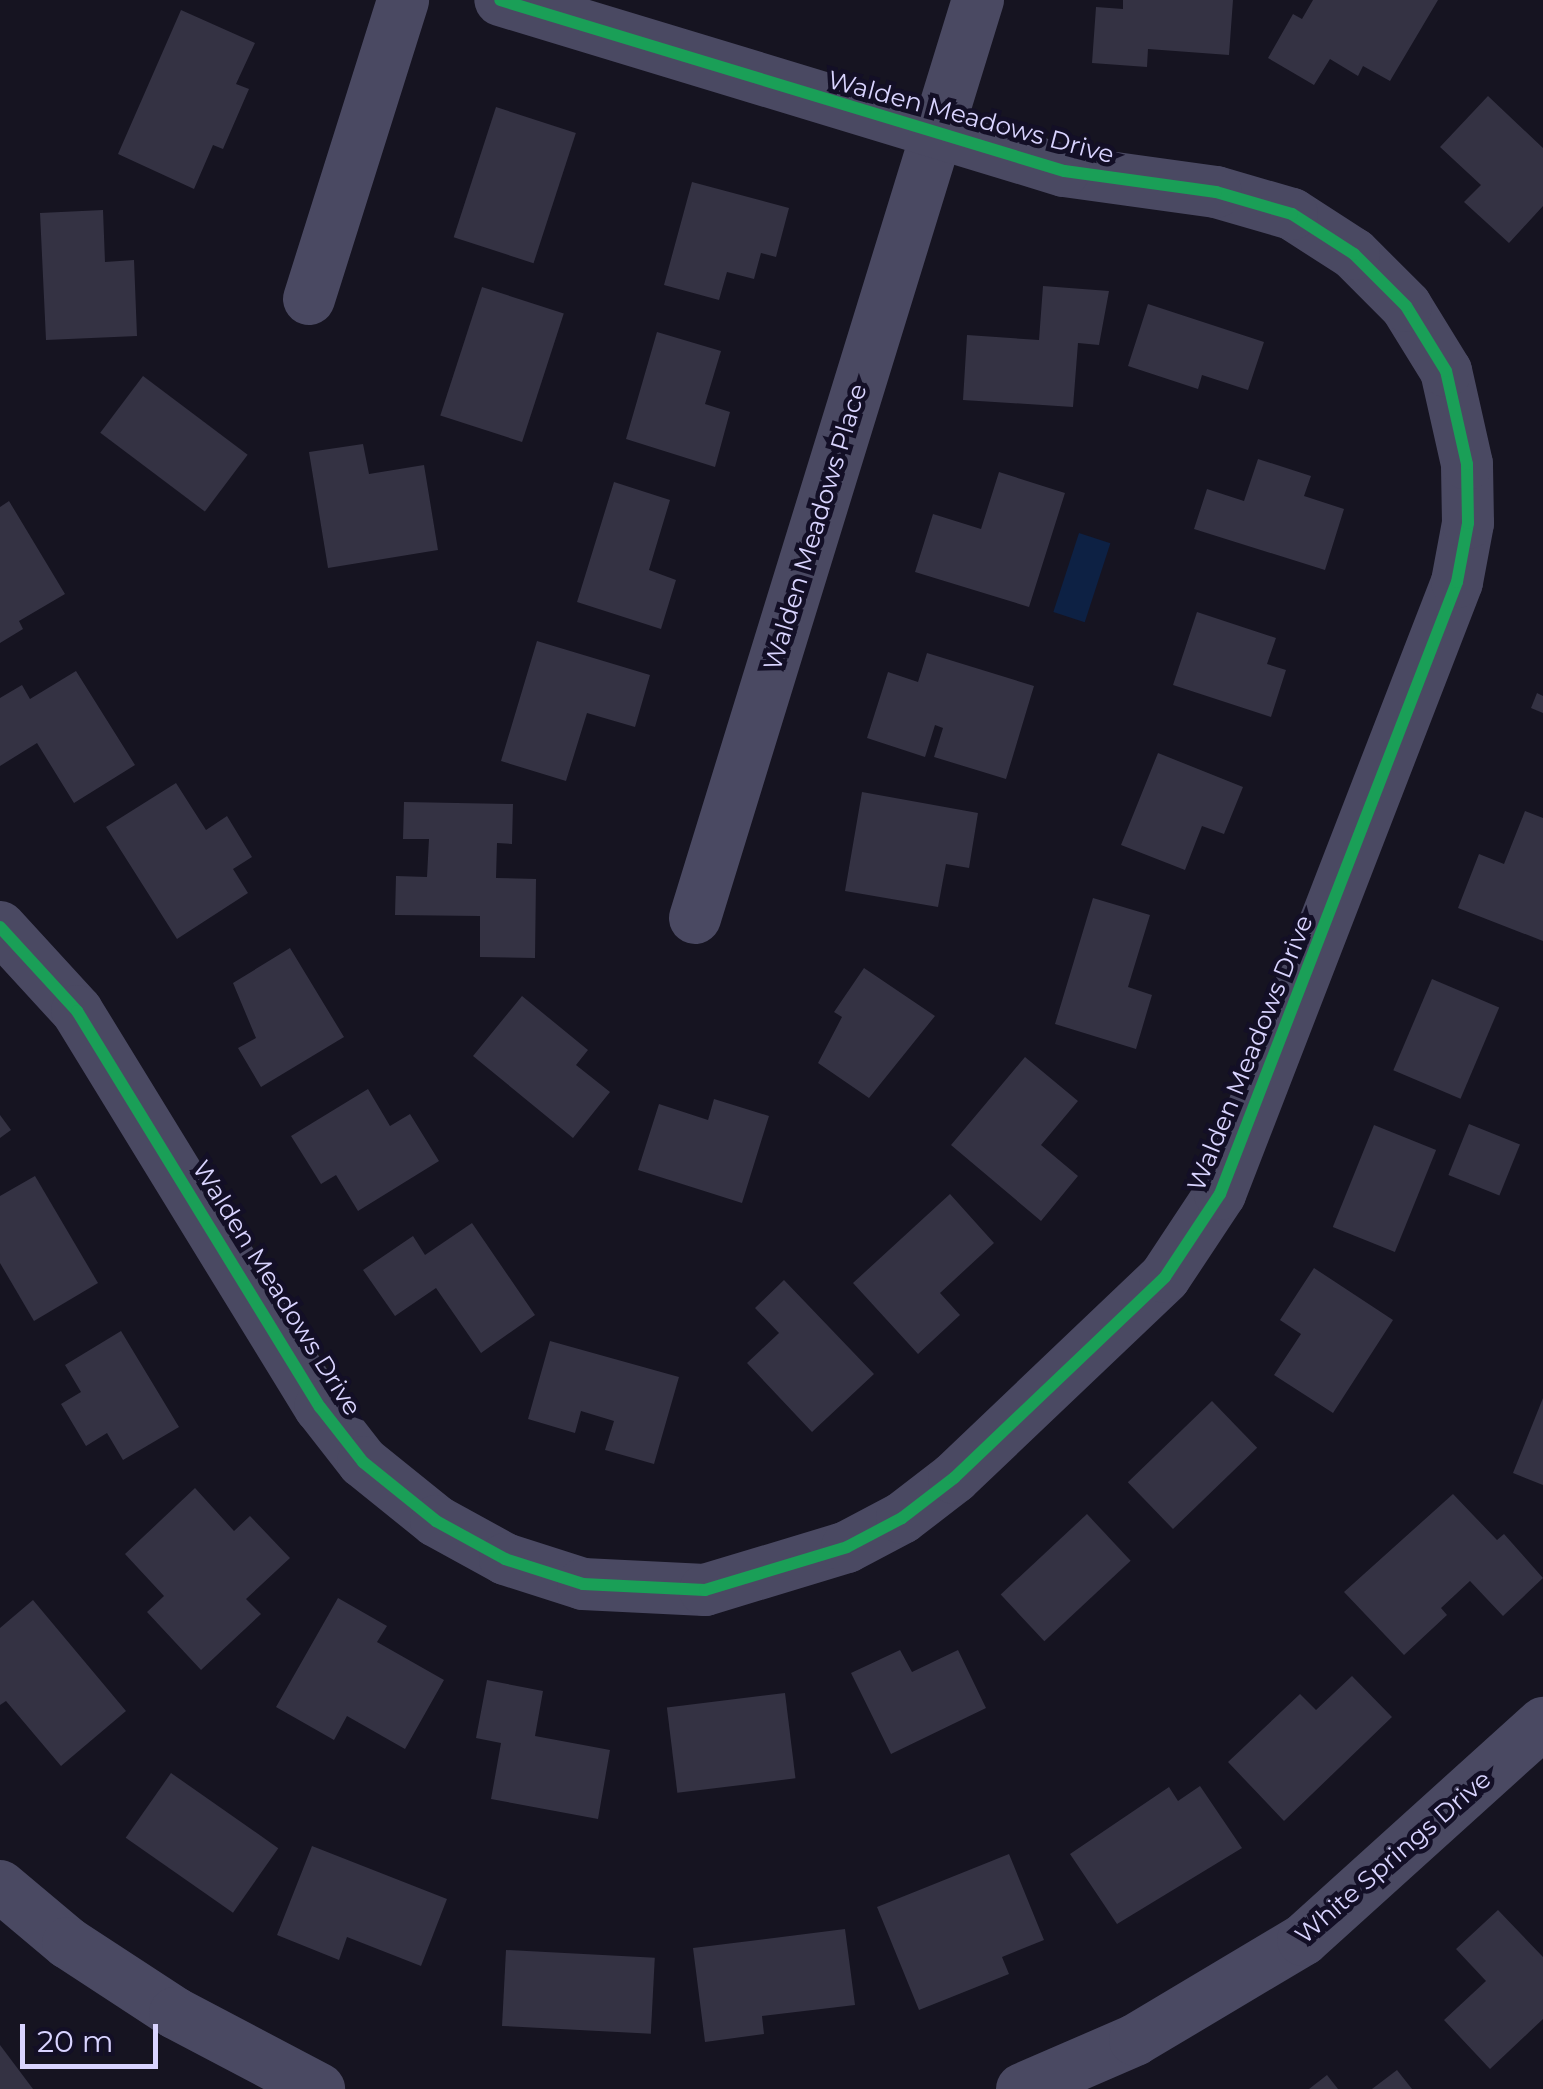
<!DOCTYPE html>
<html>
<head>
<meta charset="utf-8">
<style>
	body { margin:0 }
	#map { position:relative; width:1543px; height:2089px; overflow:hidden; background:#161421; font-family:Montserrat,sans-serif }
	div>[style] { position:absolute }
	.water>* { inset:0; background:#0d2144; transform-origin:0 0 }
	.building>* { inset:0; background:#343243; transform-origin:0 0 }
	.minor>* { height:52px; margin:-26px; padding:0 26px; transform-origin:26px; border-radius:26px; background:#4a4962 }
	.cycleway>* { height:12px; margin:-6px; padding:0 6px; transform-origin:6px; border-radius:6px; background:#1a9f57 }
	span { translate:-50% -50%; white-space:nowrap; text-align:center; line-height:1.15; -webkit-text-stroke:9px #130f26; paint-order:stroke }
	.street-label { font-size:25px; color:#d9d4ff }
	.scale { position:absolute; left:20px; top:2024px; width:138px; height:45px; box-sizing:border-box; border:5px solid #d9d4ff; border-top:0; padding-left:12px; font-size:30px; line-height:35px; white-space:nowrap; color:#d9d4ff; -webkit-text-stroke:8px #130f26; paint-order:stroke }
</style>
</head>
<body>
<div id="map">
	<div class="water">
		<div style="left:1079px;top:533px;width:33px;height:83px;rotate:18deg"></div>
	</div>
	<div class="building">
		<div style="clip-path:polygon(1123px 0,1233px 0,1229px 55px,1148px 49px,1147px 67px,1092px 63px,1096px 7px,1123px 9px)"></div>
		<div style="clip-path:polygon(1313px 0,1438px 0,1390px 81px,1363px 66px,1358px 76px,1330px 59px,1314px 85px,1268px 58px,1293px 14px,1302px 19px)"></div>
		<div style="clip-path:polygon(181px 10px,255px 43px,236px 84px,249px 89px,223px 149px,213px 145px,194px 189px,118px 154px)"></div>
		<div style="clip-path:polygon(1488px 96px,1543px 148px,1543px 206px,1509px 243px,1464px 202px,1481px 185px,1440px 147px)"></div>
		<div style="left:496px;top:107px;width:84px;height:137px;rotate:18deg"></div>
		<div style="clip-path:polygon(692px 182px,789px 208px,776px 257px,761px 253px,754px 279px,727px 272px,719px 300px,664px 285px)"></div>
		<div style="clip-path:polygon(103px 210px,105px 262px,134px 260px,137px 336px,46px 340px,40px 213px)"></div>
		<div style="clip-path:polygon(1043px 286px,1109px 291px,1099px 345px,1078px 343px,1073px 407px,963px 400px,967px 335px,1039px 340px)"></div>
		<div style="left:482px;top:287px;width:86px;height:135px;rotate:18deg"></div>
		<div style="clip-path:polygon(1148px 304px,1264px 342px,1248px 390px,1202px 375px,1198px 389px,1128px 366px)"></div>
		<div style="clip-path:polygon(657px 332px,721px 351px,705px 404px,730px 412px,715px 467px,626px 439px)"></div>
		<div style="left:143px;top:376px;width:131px;height:71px;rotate:37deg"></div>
		<div style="clip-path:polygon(363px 444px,369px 474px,424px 465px,438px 550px,328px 568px,309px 452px)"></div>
		<div style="clip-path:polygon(1258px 459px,1311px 476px,1304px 496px,1344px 509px,1325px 570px,1194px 529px,1207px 489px,1244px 501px)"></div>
		<div style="clip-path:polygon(999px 472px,1065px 493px,1029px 607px,915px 572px,933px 514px,981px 529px)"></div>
		<div style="clip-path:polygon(614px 482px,670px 500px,649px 570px,676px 580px,661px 629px,577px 602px)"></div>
		<div style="clip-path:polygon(9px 501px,65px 594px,19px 621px,23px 629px,0 643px,0 507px)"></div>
		<div style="clip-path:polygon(1197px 612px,1276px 638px,1267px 664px,1286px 670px,1271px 717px,1173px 685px)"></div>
		<div style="clip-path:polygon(537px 641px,650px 675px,635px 727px,587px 713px,566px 781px,501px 761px)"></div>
		<div style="clip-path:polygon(927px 653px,1034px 686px,1006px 779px,934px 757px,943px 728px,935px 725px,925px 757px,867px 738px,888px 672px,918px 682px)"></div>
		<div style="clip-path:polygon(76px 671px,135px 765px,74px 803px,37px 743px,0 766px,0 698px,22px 685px,30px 699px)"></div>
		<div style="clip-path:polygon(1537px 693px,1543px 696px,1543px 713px,1531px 708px)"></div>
		<div style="clip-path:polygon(1158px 753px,1243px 787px,1224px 834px,1202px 826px,1185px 870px,1121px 845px)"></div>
		<div style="clip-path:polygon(176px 783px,206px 830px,227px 816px,252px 857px,233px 869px,248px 893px,177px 939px,106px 827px)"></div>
		<div style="clip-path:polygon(862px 792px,978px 813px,969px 868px,946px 864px,938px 907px,845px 891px)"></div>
		<div style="clip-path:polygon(404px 802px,513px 804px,512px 844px,497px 843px,496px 878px,536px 879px,535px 958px,480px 957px,480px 916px,395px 915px,396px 876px,427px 877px,429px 839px,403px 839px)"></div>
		<div style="clip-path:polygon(1525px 811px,1543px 818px,1543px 941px,1458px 908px,1479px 854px,1504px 864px)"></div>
		<div style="clip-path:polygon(1093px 898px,1150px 915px,1128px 987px,1152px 995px,1136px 1049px,1055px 1024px)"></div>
		<div style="clip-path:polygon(290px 948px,344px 1037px,261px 1087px,238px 1048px,256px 1038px,233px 983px)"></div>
		<div style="clip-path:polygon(864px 968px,935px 1016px,869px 1098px,818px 1063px,842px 1017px,834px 1012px)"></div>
		<div style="left:1432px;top:979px;width:73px;height:99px;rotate:23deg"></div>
		<div style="clip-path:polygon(522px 996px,588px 1050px,576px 1065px,610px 1092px,573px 1138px,473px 1056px)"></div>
		<div style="clip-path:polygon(1025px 1057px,1078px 1101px,1041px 1145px,1078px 1176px,1041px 1221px,951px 1145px)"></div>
		<div style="clip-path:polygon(368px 1089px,390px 1126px,410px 1114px,439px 1161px,358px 1211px,336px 1175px,321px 1184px,291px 1136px)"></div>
		<div style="clip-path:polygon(714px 1099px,769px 1116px,742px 1203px,638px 1170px,659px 1104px,708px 1120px)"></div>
		<div style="clip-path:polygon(0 1115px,11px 1130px,0 1138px)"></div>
		<div style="left:1469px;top:1124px;width:55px;height:55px;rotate:22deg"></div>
		<div style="left:1374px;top:1125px;width:67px;height:110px;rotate:22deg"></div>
		<div style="clip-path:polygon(35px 1176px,98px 1283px,34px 1321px,0 1263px,0 1196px)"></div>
		<div style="clip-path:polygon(950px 1194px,994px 1243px,940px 1293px,960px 1315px,918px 1354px,853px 1283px)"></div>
		<div style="clip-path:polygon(472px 1223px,535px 1315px,481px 1353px,436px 1288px,395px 1316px,363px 1270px,413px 1236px,425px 1255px)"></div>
		<div style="clip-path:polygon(1314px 1268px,1393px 1320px,1333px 1413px,1274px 1375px,1301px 1334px,1280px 1320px)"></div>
		<div style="clip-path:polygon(784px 1280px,874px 1374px,812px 1432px,747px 1363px,779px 1333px,755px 1308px)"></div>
		<div style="clip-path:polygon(121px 1331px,179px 1427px,123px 1460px,107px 1433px,86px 1446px,61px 1404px,81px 1392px,65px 1365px)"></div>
		<div style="clip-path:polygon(550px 1341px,679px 1377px,654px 1464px,605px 1450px,614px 1421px,581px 1411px,575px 1433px,528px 1419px)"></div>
		<div style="clip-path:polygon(1543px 1398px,1543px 1485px,1513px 1473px)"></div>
		<div style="left:1212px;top:1401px;width:65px;height:117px;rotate:46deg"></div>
		<div style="clip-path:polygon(195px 1488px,234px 1531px,250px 1516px,290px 1558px,246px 1599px,261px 1614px,201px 1670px,147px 1612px,164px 1596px,125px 1554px)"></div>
		<div style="clip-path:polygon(1453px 1494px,1497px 1540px,1504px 1534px,1543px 1578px,1503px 1616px,1470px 1581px,1441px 1608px,1447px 1615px,1404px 1655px,1344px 1592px)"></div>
		<div style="left:1087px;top:1514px;width:64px;height:118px;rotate:47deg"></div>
		<div style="clip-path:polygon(338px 1598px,387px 1626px,377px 1642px,444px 1680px,405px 1749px,347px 1716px,334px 1740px,276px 1707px)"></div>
		<div style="clip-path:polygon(33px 1600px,126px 1711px,61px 1766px,6px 1701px,0 1705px,0 1628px)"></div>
		<div style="clip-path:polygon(900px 1650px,912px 1672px,958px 1650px,986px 1708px,891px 1754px,851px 1673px)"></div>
		<div style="clip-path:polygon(1352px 1676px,1392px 1717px,1284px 1821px,1228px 1762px,1300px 1694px,1316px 1710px)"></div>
		<div style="clip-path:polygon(487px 1680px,543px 1691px,535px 1736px,610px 1750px,598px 1819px,491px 1799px,501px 1743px,476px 1738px)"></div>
		<div style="left:785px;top:1693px;width:86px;height:119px;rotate:83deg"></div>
		<div style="left:171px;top:1773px;width:131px;height:79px;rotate:35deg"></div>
		<div style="clip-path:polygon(1200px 1786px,1242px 1848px,1117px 1924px,1070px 1854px,1169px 1787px,1178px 1801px)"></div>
		<div style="clip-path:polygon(312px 1846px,447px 1899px,421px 1966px,347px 1937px,339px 1960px,277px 1935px)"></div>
		<div style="clip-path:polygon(1009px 1854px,1044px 1940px,1002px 1957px,1009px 1974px,919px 2010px,877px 1907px)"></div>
		<div style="clip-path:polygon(1498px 1910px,1543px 1957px,1543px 2019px,1490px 2069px,1444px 2020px,1486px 1981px,1456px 1949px)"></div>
		<div style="clip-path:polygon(845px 1929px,855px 2005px,762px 2016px,764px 2034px,705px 2042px,693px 1948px)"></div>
		<div style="left:506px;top:1950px;width:149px;height:76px;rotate:3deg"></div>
		<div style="clip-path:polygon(0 2045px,33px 2089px,0 2089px)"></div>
		<div style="clip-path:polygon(1397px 2070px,1412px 2089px,1372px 2089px)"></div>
		<div style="clip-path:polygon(1327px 2075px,1338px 2089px,1309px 2089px)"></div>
	</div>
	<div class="minor">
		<div style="left:309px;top:299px;width:313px;rotate:-72.5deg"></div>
		<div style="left:695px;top:918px;width:961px;rotate:-72.87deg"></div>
		<div style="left:0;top:927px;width:114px;rotate:47.5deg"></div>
		<div style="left:77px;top:1011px;width:465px;rotate:58.5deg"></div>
		<div style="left:320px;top:1407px;width:70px;rotate:52deg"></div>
		<div style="left:363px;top:1462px;width:94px;rotate:38.9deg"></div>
		<div style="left:436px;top:1521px;width:79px;rotate:28.8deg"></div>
		<div style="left:505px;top:1559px;width:82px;rotate:17.8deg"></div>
		<div style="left:583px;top:1584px;width:122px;rotate:2.8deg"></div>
		<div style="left:705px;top:1590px;width:148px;rotate:-16.8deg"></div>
		<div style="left:847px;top:1547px;width:62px;rotate:-27.8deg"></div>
		<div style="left:902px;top:1518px;width:66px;rotate:-37.6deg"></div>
		<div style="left:954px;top:1478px;width:291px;rotate:-43.6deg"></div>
		<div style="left:1165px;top:1277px;width:100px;rotate:-56.5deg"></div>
		<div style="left:1220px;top:1194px;width:656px;rotate:-68.83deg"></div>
		<div style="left:1457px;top:582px;width:60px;rotate:-79.4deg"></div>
		<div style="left:1468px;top:523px;width:59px;rotate:-91deg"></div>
		<div style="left:1467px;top:464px;width:95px;rotate:-102.7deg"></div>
		<div style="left:1446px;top:371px;width:76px;rotate:-121.6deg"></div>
		<div style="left:1406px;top:306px;width:74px;rotate:-135deg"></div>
		<div style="left:1354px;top:254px;width:74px;rotate:-147.2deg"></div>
		<div style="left:1292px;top:214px;width:79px;rotate:-163.9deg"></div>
		<div style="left:1216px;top:192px;width:153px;rotate:-172.1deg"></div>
		<div style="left:1064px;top:171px;width:589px;rotate:-163.13deg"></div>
		<div style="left:0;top:1886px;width:89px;rotate:40deg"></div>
		<div style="left:68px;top:1943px;width:128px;rotate:33.2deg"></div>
		<div style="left:175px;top:2013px;width:163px;rotate:27.8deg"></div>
		<div style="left:1022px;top:2089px;width:123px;rotate:-23.4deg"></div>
		<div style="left:1135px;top:2040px;width:196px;rotate:-30.8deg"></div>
		<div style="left:1303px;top:1940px;width:324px;rotate:-42.1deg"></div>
	</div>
	<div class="cycleway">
		<div style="left:0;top:927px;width:114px;rotate:47.5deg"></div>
		<div style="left:77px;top:1011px;width:465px;rotate:58.5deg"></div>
		<div style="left:320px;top:1407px;width:70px;rotate:52deg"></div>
		<div style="left:363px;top:1462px;width:94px;rotate:38.9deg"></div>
		<div style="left:436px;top:1521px;width:79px;rotate:28.8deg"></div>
		<div style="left:505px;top:1559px;width:82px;rotate:17.8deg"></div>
		<div style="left:583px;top:1584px;width:122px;rotate:2.8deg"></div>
		<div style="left:705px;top:1590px;width:148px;rotate:-16.8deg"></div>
		<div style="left:847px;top:1547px;width:62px;rotate:-27.8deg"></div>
		<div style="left:902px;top:1518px;width:66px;rotate:-37.6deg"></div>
		<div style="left:954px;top:1478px;width:291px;rotate:-43.6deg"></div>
		<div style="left:1165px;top:1277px;width:100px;rotate:-56.5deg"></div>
		<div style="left:1220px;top:1194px;width:656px;rotate:-68.83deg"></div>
		<div style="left:1457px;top:582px;width:60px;rotate:-79.4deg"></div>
		<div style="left:1468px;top:523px;width:59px;rotate:-91deg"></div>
		<div style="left:1467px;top:464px;width:95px;rotate:-102.7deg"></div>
		<div style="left:1446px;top:371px;width:76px;rotate:-121.6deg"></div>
		<div style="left:1406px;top:306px;width:74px;rotate:-135deg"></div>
		<div style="left:1354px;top:254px;width:74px;rotate:-147.2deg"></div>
		<div style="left:1292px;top:214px;width:79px;rotate:-163.9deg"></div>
		<div style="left:1216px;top:192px;width:153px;rotate:-172.1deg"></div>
		<div style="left:1064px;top:171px;width:589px;rotate:-163.13deg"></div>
	</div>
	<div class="street-label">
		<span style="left:971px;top:117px;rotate:15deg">Walden Meadows Drive</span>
		<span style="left:815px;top:527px;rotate:-73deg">Walden Meadows Place</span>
		<span style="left:1250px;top:1053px;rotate:-68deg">Walden Meadows Drive</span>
		<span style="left:277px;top:1288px;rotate:58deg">Walden Meadows Drive</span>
		<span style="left:1393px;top:1857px;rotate:-41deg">White Springs Drive</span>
	</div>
	<div class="scale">20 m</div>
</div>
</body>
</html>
